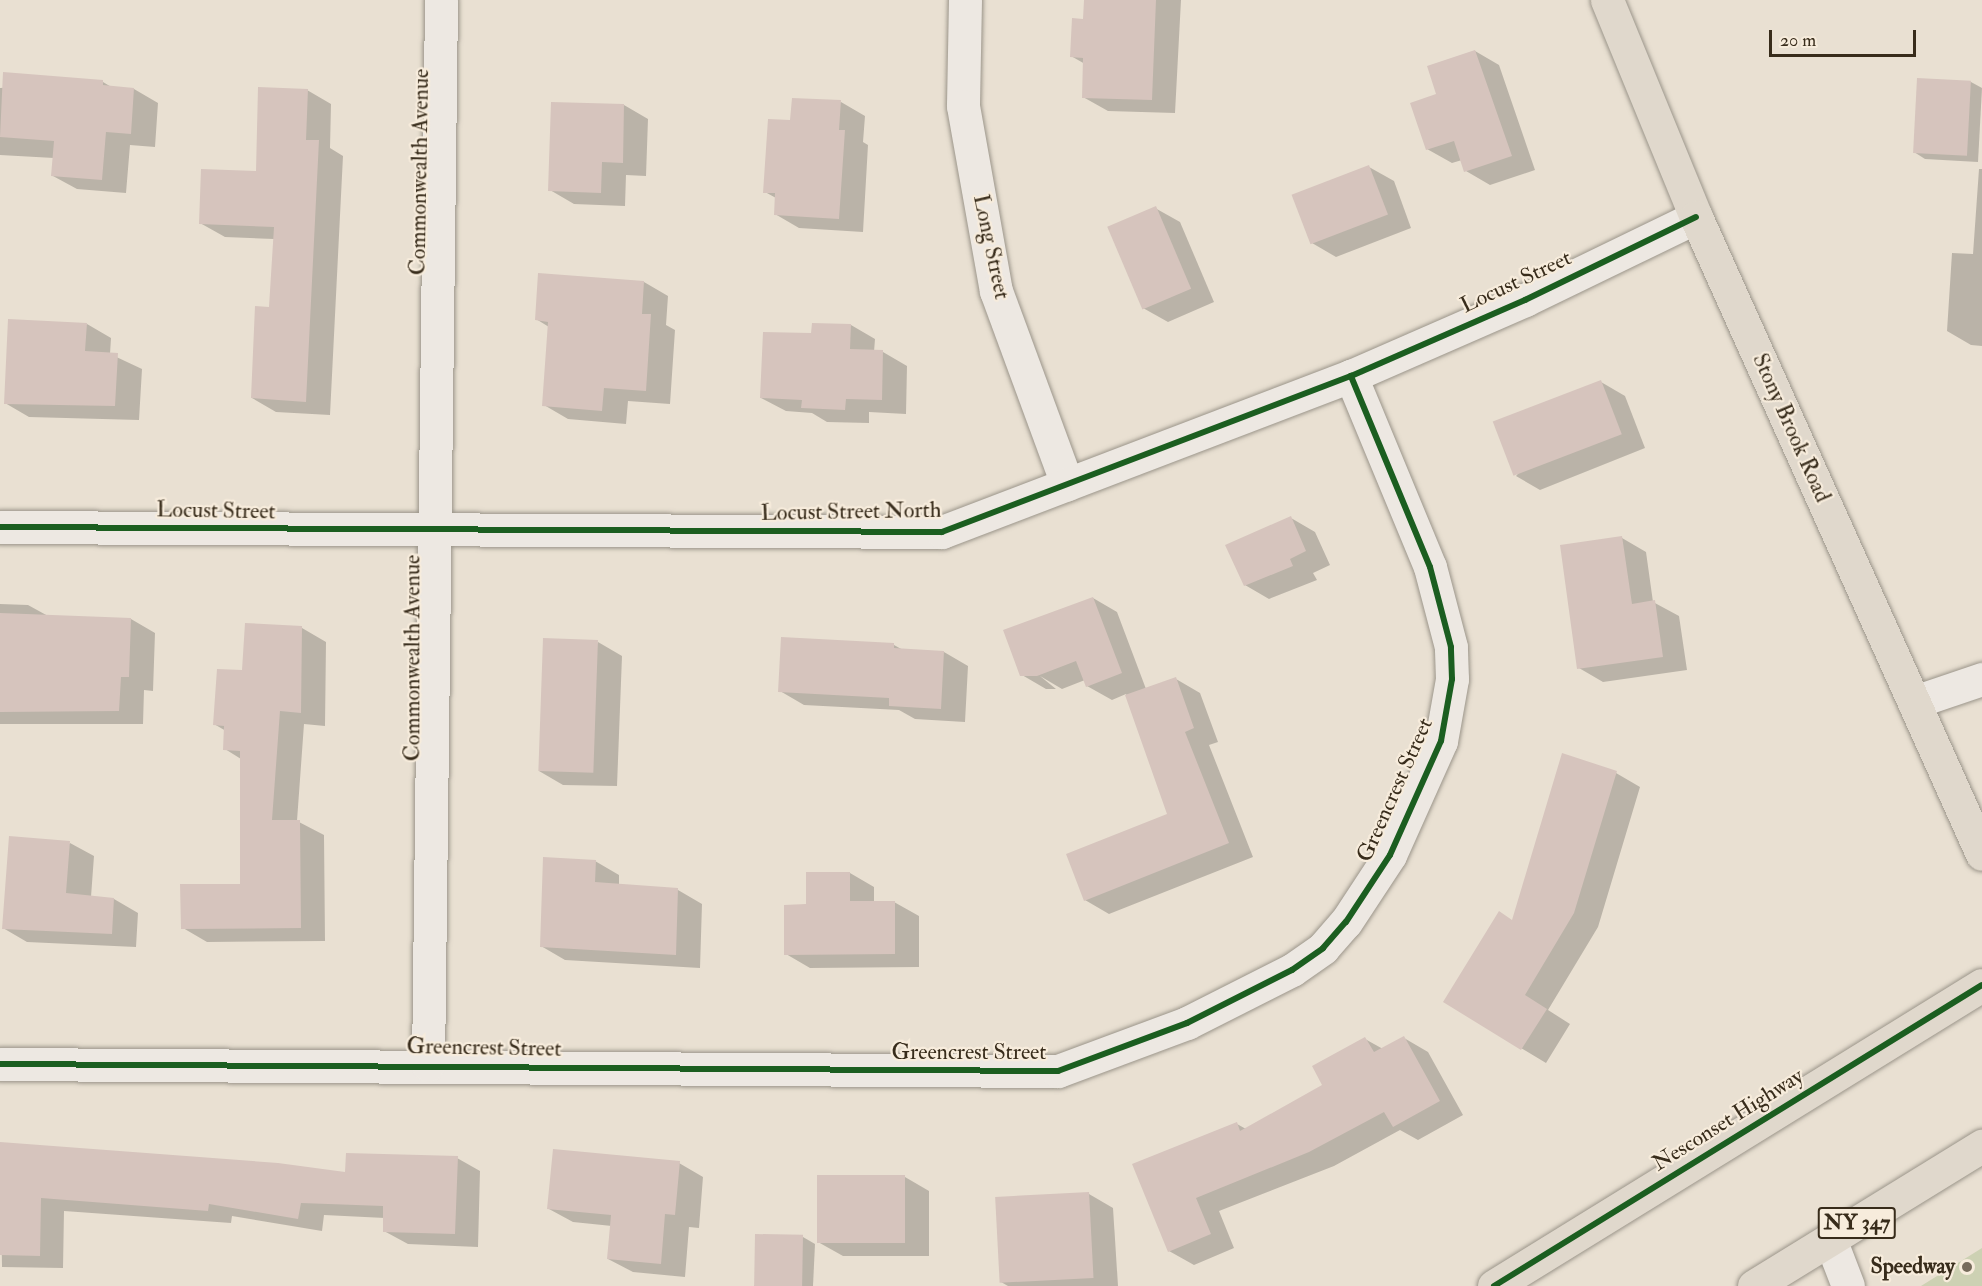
<!DOCTYPE html>
<html>
<head>
<meta charset="utf-8">
<style>
	body { margin:0 }
	#map { position:relative; width:1982px; height:1286px; overflow:hidden; background:#e9e0d2; font-family:"IM FELL Double Pica",serif }
	div>[style] { position:absolute }
	.green>* { inset:0; background:#cdd1b3 }
	.shadow>* { inset:0; background:#0003 }
	.building>* { inset:0; background:#d6c4bd; transform-origin:0 0 }
	.roads { filter:drop-shadow(0 0 2px #9b958a) drop-shadow(0 0 2px #9b958a) }
	.minor>* { height:33px; margin:-16.5px; padding:0 16.5px; transform-origin:16.5px; border-radius:16.5px; background:#ede8e2 }
	.major>* { height:33px; margin:-16.5px; padding:0 16.5px; transform-origin:16.5px; border-radius:16.5px; background:#e0d8cc }
	.highway>* { height:33px; margin:-16.5px; padding:0 16.5px; transform-origin:16.5px; border-radius:16.5px; background:#e0d8cc }
	.cycleway>* { height:6px; margin:-3px; padding:0 3px; transform-origin:3px; border-radius:3px; background:#1b5e20 }
	.dots>* { width:16px; height:16px; translate:-50% -50%; box-sizing:border-box; border:3px solid #f7ecdc; border-radius:50% }
	span { translate:-50% -50%; white-space:nowrap; text-align:center; line-height:1.15; -webkit-text-stroke:4.5px #f7ecdc; paint-order:stroke }
	.shield-label span { padding:2px 4px; background:#f7ecdc; border:2px solid; border-radius:4px; -webkit-text-stroke-width:0 }
	.shield-label { font-size:21px; color:#382c1b; font-weight:700 }
	.street-label { font-size:22px; color:#382c1b }
	.poi-label { font-size:22px; color:#382c1b; font-weight:700 }
	.right { translate:-100% -50%; text-align:right }
	.scale { position:absolute; left:1769px; top:30px; width:147px; height:27px; box-sizing:border-box; border:3px solid #382c1b; border-top:0; padding-left:8px; font-size:18px; line-height:21px; white-space:nowrap; color:#382c1b; -webkit-text-stroke:4px #f7ecdc; paint-order:stroke }
</style>
</head>
<body>
<div id="map">
	<div class="green">
		<div style="clip-path:polygon(1982px 1248px,1982px 1286px,1921px 1286px)"></div>
	</div>
	<div class="shadow">
		<div style="clip-path:polygon(1086px 0,1181px 0,1175px 113px,1108px 111px,1083px 97px,1085px 64px,1071px 56px,1085px 20px)"></div>
		<div style="clip-path:polygon(1475px 51px,1499px 65px,1535px 170px,1490px 185px,1466px 171px,1462px 160px,1452px 163px,1427px 149px)"></div>
		<div style="clip-path:polygon(1918px 79px,1971px 82px,1982px 88px,1978px 162px,1925px 159px,1914px 152px)"></div>
		<div style="clip-path:polygon(103px 82px,113px 88px,134px 89px,158px 103px,155px 147px,130px 145px,126px 193px,77px 189px,53px 176px,54px 158px,0 155px,0 88px)"></div>
		<div style="clip-path:polygon(307px 90px,331px 104px,330px 148px,343px 156px,330px 415px,276px 412px,252px 398px,270px 309px,274px 239px,225px 237px,200px 223px,257px 172px)"></div>
		<div style="clip-path:polygon(841px 102px,865px 116px,863px 142px,868px 145px,863px 232px,799px 228px,775px 214px,776px 198px,765px 192px,792px 122px)"></div>
		<div style="clip-path:polygon(552px 103px,624px 105px,648px 119px,646px 176px,626px 175px,625px 206px,574px 204px,550px 190px)"></div>
		<div style="clip-path:polygon(1369px 167px,1394px 181px,1411px 228px,1336px 257px,1312px 243px)"></div>
		<div style="clip-path:polygon(1979px 169px,1982px 169px,1982px 346px,1971px 345px,1947px 331px,1952px 253px,1973px 254px)"></div>
		<div style="clip-path:polygon(1155px 208px,1180px 222px,1214px 302px,1168px 322px,1143px 308px)"></div>
		<div style="clip-path:polygon(644px 282px,668px 296px,666px 325px,675px 330px,670px 404px,628px 401px,626px 424px,568px 419px,544px 405px,549px 327px,536px 319px)"></div>
		<div style="clip-path:polygon(87px 324px,111px 338px,110px 354px,142px 369px,139px 420px,29px 417px,5px 403px)"></div>
		<div style="clip-path:polygon(851px 325px,875px 339px,874px 352px,883px 352px,907px 366px,906px 414px,869px 412px,869px 423px,827px 422px,812px 413px,786px 411px,761px 398px,813px 335px)"></div>
		<div style="clip-path:polygon(1601px 382px,1625px 396px,1645px 448px,1540px 490px,1516px 476px)"></div>
		<div style="clip-path:polygon(1291px 518px,1315px 532px,1330px 565px,1313px 573px,1317px 580px,1269px 599px,1245px 585px)"></div>
		<div style="clip-path:polygon(1622px 538px,1646px 552px,1653px 602px,1679px 616px,1687px 670px,1603px 682px,1579px 668px)"></div>
		<div style="clip-path:polygon(1093px 598px,1117px 612px,1146px 689px,1176px 679px,1200px 693px,1218px 742px,1209px 745px,1253px 857px,1109px 914px,1085px 900px,1169px 815px,1126px 694px,1112px 700px,1087px 686px,1085px 680px,1062px 689px,1040px 676px,1056px 689px,1046px 689px,1022px 675px)"></div>
		<div style="clip-path:polygon(0 604px,28px 605px,48px 616px,131px 619px,155px 633px,153px 691px,144px 690px,143px 724px,0 724px)"></div>
		<div style="clip-path:polygon(302px 628px,326px 642px,325px 726px,304px 724px,297px 821px,324px 835px,325px 941px,207px 942px,183px 928px,242px 885px,241px 759px,225px 749px,226px 731px,214px 724px,243px 672px)"></div>
		<div style="clip-path:polygon(598px 642px,622px 656px,617px 786px,563px 785px,539px 771px)"></div>
		<div style="clip-path:polygon(894px 645px,903px 650px,944px 652px,968px 666px,965px 722px,915px 719px,899px 710px,804px 705px,780px 691px)"></div>
		<div style="clip-path:polygon(1616px 773px,1640px 787px,1598px 927px,1548px 1010px,1570px 1024px,1546px 1063px,1445px 1002px,1513px 921px)"></div>
		<div style="clip-path:polygon(70px 843px,94px 856px,91px 897px,114px 899px,138px 913px,136px 947px,27px 942px,3px 928px)"></div>
		<div style="clip-path:polygon(595px 861px,619px 875px,619px 885px,678px 890px,702px 904px,700px 968px,565px 960px,541px 946px)"></div>
		<div style="clip-path:polygon(850px 873px,874px 887px,874px 902px,894px 902px,919px 916px,919px 967px,810px 968px,786px 954px,807px 906px)"></div>
		<div style="clip-path:polygon(1404px 1038px,1428px 1052px,1463px 1115px,1418px 1140px,1400px 1130px,1334px 1166px,1219px 1211px,1234px 1248px,1194px 1265px,1169px 1251px,1134px 1165px,1237px 1124px,1246px 1129px,1324px 1085px,1365px 1039px,1383px 1049px)"></div>
		<div style="clip-path:polygon(0 1144px,347px 1174px,457px 1158px,480px 1171px,478px 1247px,408px 1244px,384px 1231px,385px 1218px,324px 1215px,322px 1231px,232px 1216px,231px 1223px,64px 1211px,63px 1268px,2px 1267px)"></div>
		<div style="clip-path:polygon(679px 1163px,703px 1177px,699px 1228px,689px 1227px,685px 1277px,633px 1272px,608px 1259px,612px 1226px,573px 1222px,549px 1209px)"></div>
		<div style="clip-path:polygon(905px 1177px,929px 1191px,929px 1256px,843px 1256px,818px 1242px)"></div>
		<div style="clip-path:polygon(1089px 1194px,1113px 1208px,1118px 1286px,1008px 1286px,1001px 1282px)"></div>
		<div style="clip-path:polygon(803px 1237px,815px 1244px,813px 1286px,754px 1286px)"></div>
	</div>
	<div class="building">
		<div style="clip-path:polygon(1084px 0,1156px 0,1152px 100px,1082px 98px,1083px 58px,1070px 57px,1072px 18px,1083px 19px)"></div>
		<div style="clip-path:polygon(1475px 50px,1512px 156px,1464px 172px,1454px 141px,1426px 150px,1410px 103px,1436px 94px,1427px 66px)"></div>
		<div style="clip-path:polygon(3px 72px,103px 80px,103px 85px,134px 88px,131px 134px,106px 132px,102px 180px,51px 176px,54px 141px,0 137px)"></div>
		<div style="left:1917px;top:78px;width:54px;height:75px;rotate:3deg"></div>
		<div style="clip-path:polygon(258px 87px,308px 89px,306px 140px,319px 140px,306px 402px,251px 398px,255px 306px,269px 307px,274px 227px,199px 224px,201px 169px,256px 171px)"></div>
		<div style="clip-path:polygon(792px 98px,841px 100px,839px 130px,845px 130px,839px 219px,774px 215px,775px 193px,763px 193px,768px 119px,790px 120px)"></div>
		<div style="clip-path:polygon(551px 102px,624px 104px,623px 163px,602px 162px,601px 193px,548px 191px)"></div>
		<div style="left:1369px;top:165px;width:53px;height:83px;rotate:69deg"></div>
		<div style="left:1156px;top:206px;width:90px;height:53px;rotate:67deg"></div>
		<div style="clip-path:polygon(538px 273px,644px 281px,642px 314px,651px 314px,646px 391px,604px 388px,602px 411px,542px 406px,548px 322px,535px 320px)"></div>
		<div style="clip-path:polygon(8px 319px,87px 323px,85px 351px,118px 353px,115px 406px,4px 404px)"></div>
		<div style="clip-path:polygon(812px 323px,851px 324px,850px 349px,883px 350px,882px 400px,846px 399px,845px 410px,801px 408px,802px 400px,760px 398px,763px 332px,811px 333px)"></div>
		<div style="left:1601px;top:380px;width:58px;height:116px;rotate:69deg"></div>
		<div style="clip-path:polygon(1291px 516px,1306px 551px,1290px 559px,1293px 566px,1244px 586px,1225px 545px)"></div>
		<div style="clip-path:polygon(1622px 536px,1632px 604px,1655px 600px,1663px 657px,1577px 669px,1560px 545px)"></div>
		<div style="clip-path:polygon(1093px 597px,1122px 673px,1086px 687px,1076px 661px,1037px 676px,1020px 676px,1003px 630px)"></div>
		<div style="clip-path:polygon(0 613px,131px 618px,129px 677px,121px 677px,119px 711px,0 712px)"></div>
		<div style="clip-path:polygon(245px 623px,302px 626px,301px 713px,280px 711px,272px 820px,300px 820px,301px 928px,181px 929px,180px 884px,240px 884px,240px 751px,223px 750px,224px 726px,213px 725px,217px 669px,242px 670px)"></div>
		<div style="clip-path:polygon(781px 637px,894px 643px,894px 648px,944px 651px,941px 709px,889px 706px,889px 698px,778px 692px)"></div>
		<div style="left:543px;top:638px;width:55px;height:133px;rotate:2deg"></div>
		<div style="clip-path:polygon(1176px 677px,1194px 728px,1185px 732px,1229px 843px,1084px 901px,1066px 854px,1167px 814px,1125px 695px)"></div>
		<div style="clip-path:polygon(1562px 753px,1617px 771px,1574px 913px,1525px 995px,1547px 1009px,1521px 1050px,1443px 1002px,1499px 911px,1512px 920px)"></div>
		<div style="clip-path:polygon(9px 836px,70px 841px,66px 893px,114px 898px,112px 934px,2px 929px)"></div>
		<div style="clip-path:polygon(543px 857px,596px 860px,595px 882px,678px 888px,676px 955px,540px 947px)"></div>
		<div style="clip-path:polygon(806px 872px,850px 872px,850px 901px,895px 901px,895px 954px,784px 955px,784px 905px,806px 904px)"></div>
		<div style="clip-path:polygon(1404px 1036px,1440px 1101px,1393px 1127px,1384px 1112px,1309px 1152px,1196px 1198px,1211px 1234px,1168px 1252px,1132px 1164px,1237px 1122px,1240px 1131px,1322px 1085px,1312px 1066px,1365px 1037px,1374px 1052px)"></div>
		<div style="clip-path:polygon(0 1142px,278px 1163px,345px 1172px,346px 1153px,458px 1156px,455px 1234px,383px 1232px,383px 1206px,301px 1203px,298px 1219px,209px 1204px,208px 1211px,41px 1198px,40px 1256px,0 1255px)"></div>
		<div style="clip-path:polygon(553px 1149px,680px 1161px,675px 1215px,665px 1214px,661px 1264px,607px 1259px,611px 1215px,547px 1209px)"></div>
		<div style="left:905px;top:1175px;width:68px;height:88px;rotate:90deg"></div>
		<div style="left:1089px;top:1192px;width:86px;height:94px;rotate:87deg"></div>
		<div style="left:755px;top:1234px;width:48px;height:52px;rotate:1deg"></div>
	</div>
	<div class="roads">
		<div class="minor">
			<div style="left:965px;top:0;width:106px;rotate:91.1deg"></div>
			<div style="left:963px;top:106px;width:188px;rotate:79.9deg"></div>
			<div style="left:996px;top:291px;width:206px;rotate:69.8deg"></div>
			<div style="left:0;top:527px;width:942px;rotate:0.3deg"></div>
			<div style="left:942px;top:532px;width:438px;rotate:-20.9deg"></div>
			<div style="left:1351px;top:376px;width:190px;rotate:-23.6deg"></div>
			<div style="left:1525px;top:300px;width:190px;rotate:-25.9deg"></div>
			<div style="left:1914px;top:702px;width:72px;rotate:-18.7deg"></div>
			<div style="left:0;top:1064px;width:1058px;rotate:0.38deg"></div>
			<div style="left:1058px;top:1071px;width:138px;rotate:-20.4deg"></div>
			<div style="left:1187px;top:1023px;width:118px;rotate:-26.8deg"></div>
			<div style="left:1292px;top:970px;width:38px;rotate:-35deg"></div>
			<div style="left:1323px;top:948px;width:35px;rotate:-49deg"></div>
			<div style="left:1346px;top:922px;width:80px;rotate:-56.7deg"></div>
			<div style="left:1390px;top:855px;width:125px;rotate:-65.9deg"></div>
			<div style="left:1441px;top:741px;width:63px;rotate:-79.9deg"></div>
			<div style="left:1452px;top:679px;width:32px;rotate:-92deg"></div>
			<div style="left:1451px;top:647px;width:83px;rotate:-104.7deg"></div>
			<div style="left:1430px;top:567px;width:207px;rotate:-112.5deg"></div>
			<div style="left:428px;top:1065px;width:1065px;rotate:-89.3deg"></div>
			<div style="left:1830px;top:1239px;width:50px;rotate:69deg"></div>
		</div>
		<div class="major">
			<div style="left:1607px;top:0;width:235px;rotate:67.7deg"></div>
			<div style="left:1696px;top:217px;width:698px;rotate:65.82deg"></div>
		</div>
		<div class="highway">
			<div style="left:1494px;top:1286px;width:573px;rotate:-31.67deg"></div>
			<div style="left:1754px;top:1286px;width:268px;rotate:-31.6deg"></div>
		</div>
	</div>
	<div class="cycleway">
		<div style="left:0;top:527px;width:942px;rotate:0.3deg"></div>
		<div style="left:942px;top:532px;width:438px;rotate:-20.9deg"></div>
		<div style="left:1351px;top:376px;width:190px;rotate:-23.6deg"></div>
		<div style="left:1525px;top:300px;width:190px;rotate:-25.9deg"></div>
		<div style="left:0;top:1064px;width:1058px;rotate:0.38deg"></div>
		<div style="left:1058px;top:1071px;width:138px;rotate:-20.4deg"></div>
		<div style="left:1187px;top:1023px;width:118px;rotate:-26.8deg"></div>
		<div style="left:1292px;top:970px;width:38px;rotate:-35deg"></div>
		<div style="left:1323px;top:948px;width:35px;rotate:-49deg"></div>
		<div style="left:1346px;top:922px;width:80px;rotate:-56.7deg"></div>
		<div style="left:1390px;top:855px;width:125px;rotate:-65.9deg"></div>
		<div style="left:1441px;top:741px;width:63px;rotate:-79.9deg"></div>
		<div style="left:1452px;top:679px;width:32px;rotate:-92deg"></div>
		<div style="left:1451px;top:647px;width:83px;rotate:-104.7deg"></div>
		<div style="left:1430px;top:567px;width:207px;rotate:-112.5deg"></div>
		<div style="left:1494px;top:1286px;width:573px;rotate:-31.67deg"></div>
	</div>
	<div class="dots">
		<div style="left:1967px;top:1267px;background:#766b5b"></div>
	</div>
	<div class="shield-label">
		<span style="left:1857px;top:1223px">NY 347</span>
	</div>
	<div class="street-label">
		<span style="left:420px;top:172px;rotate:-89deg">Commonwealth Avenue</span>
		<span style="left:991px;top:247px;rotate:78deg">Long Street</span>
		<span style="left:1516px;top:282px;rotate:-25deg">Locust Street</span>
		<span style="left:1791px;top:428px;rotate:66deg">Stony Brook Road</span>
		<span style="left:216px;top:511px;rotate:1deg">Locust Street</span>
		<span style="left:851px;top:512px;rotate:-1deg">Locust Street North</span>
		<span style="left:413px;top:658px;rotate:-90deg">Commonwealth Avenue</span>
		<span style="left:1395px;top:790px;rotate:-66deg">Greencrest Street</span>
		<span style="left:484px;top:1048px;rotate:1deg">Greencrest Street</span>
		<span style="left:969px;top:1053px">Greencrest Street</span>
		<span style="left:1728px;top:1120px;rotate:-32deg">Nesconset Highway</span>
	</div>
	<div class="poi-label">
		<span class="right" style="left:1955px;top:1267px">Speedway</span>
	</div>
	<div class="scale">20 m</div>
</div>
</body>
</html>
